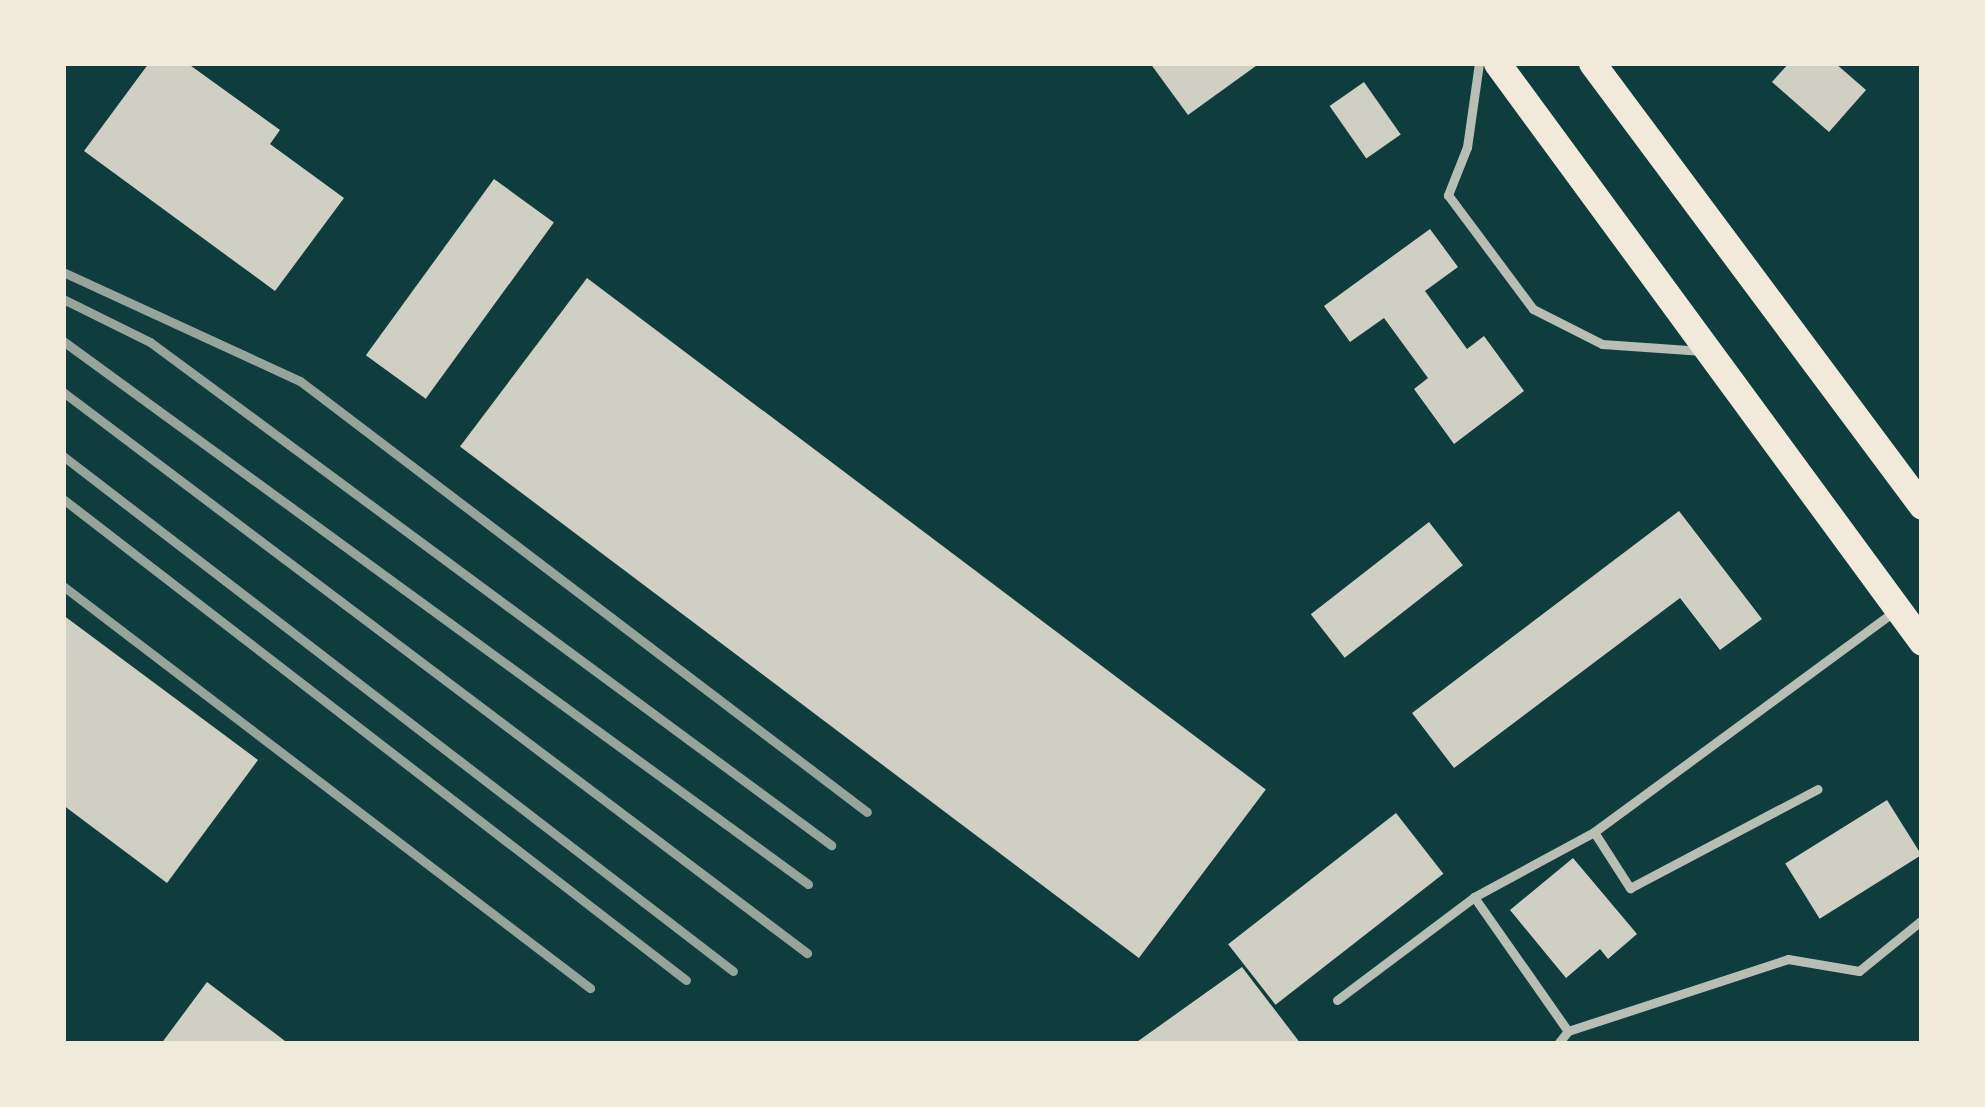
<!DOCTYPE html>
<html>
<head>
<meta charset="utf-8">
<style>
	body { margin:0 }
	#map { position:relative; width:1985px; height:1107px; overflow:hidden; background:#0f3d3e; font-family:"Fira Sans Condensed",sans-serif }
	div>[style] { position:absolute }
	.building>* { inset:0; background:#cfcfc3; transform-origin:0 0 }
	.service>* { height:9px; margin:-4.5px; padding:0 4.5px; transform-origin:4.5px; border-radius:4.5px; background:#b8beb3 }
	.trunk>* { height:27px; margin:-13.5px; padding:0 13.5px; transform-origin:13.5px; border-radius:13.5px; background:#f1e9da }
	.rail>* { height:9px; margin:-4.5px; padding:0 4.5px; transform-origin:4.5px; border-radius:4.5px; background:#97a49c }
	span { translate:-50% -50%; white-space:nowrap; text-align:center; line-height:1.15; -webkit-text-stroke:12px #f1e9da; paint-order:stroke }
	.frame { position:absolute; inset:0; border:66px solid #f1e9da; pointer-events:none }
</style>
</head>
<body>
<div id="map">
	<div class="building">
		<div style="clip-path:polygon(149px 63px,187px 63px,280px 130px,270px 144px,344px 198px,275px 291px,84px 151px)"></div>
		<div style="clip-path:polygon(1150px 63px,1260px 63px,1188px 115px)"></div>
		<div style="clip-path:polygon(1789px 63px,1835px 63px,1866px 90px,1829px 132px,1772px 82px)"></div>
		<div style="left:1364px;top:82px;width:64px;height:42px;rotate:55deg"></div>
		<div style="left:494px;top:179px;width:74px;height:218px;rotate:36deg"></div>
		<div style="clip-path:polygon(1430px 229px,1458px 267px,1425px 291px,1467px 349px,1484px 336px,1524px 391px,1454px 444px,1414px 389px,1428px 378px,1384px 318px,1350px 342px,1324px 306px)"></div>
		<div style="left:587px;top:278px;width:850px;height:211px;rotate:37deg"></div>
		<div style="clip-path:polygon(1679px 511px,1762px 619px,1720px 650px,1680px 598px,1454px 768px,1412px 713px)"></div>
		<div style="left:1429px;top:522px;width:55px;height:150px;rotate:52deg"></div>
		<div style="clip-path:polygon(63px 615px,258px 760px,167px 883px,63px 805px)"></div>
		<div style="left:1887px;top:800px;width:65px;height:120px;rotate:58deg"></div>
		<div style="left:1396px;top:813px;width:77px;height:213px;rotate:52deg"></div>
		<div style="clip-path:polygon(1573px 858px,1637px 934px,1608px 959px,1600px 949px,1566px 978px,1510px 910px)"></div>
		<div style="clip-path:polygon(1242px 967px,1301px 1044px,1134px 1044px)"></div>
		<div style="clip-path:polygon(207px 982px,289px 1044px,161px 1044px)"></div>
	</div>
	<div class="service">
		<div style="left:1479px;top:63px;width:85px;rotate:98.1deg"></div>
		<div style="left:1467px;top:147px;width:52px;rotate:111.6deg"></div>
		<div style="left:1448px;top:195px;width:142px;rotate:53.3deg"></div>
		<div style="left:1533px;top:309px;width:77px;rotate:26.9deg"></div>
		<div style="left:1602px;top:344px;width:101px;rotate:4deg"></div>
		<div style="left:1594px;top:832px;width:67px;rotate:57.3deg"></div>
		<div style="left:1630px;top:888px;width:212px;rotate:-27.8deg"></div>
		<div style="left:1474px;top:897px;width:136px;rotate:-28.4deg"></div>
		<div style="left:1594px;top:832px;width:373px;rotate:-36.3deg"></div>
		<div style="left:1337px;top:1000px;width:171px;rotate:-36.9deg"></div>
		<div style="left:1474px;top:897px;width:164px;rotate:55deg"></div>
		<div style="left:1568px;top:1031px;width:16px;rotate:128deg"></div>
		<div style="left:1568px;top:1031px;width:231px;rotate:-18.1deg"></div>
		<div style="left:1788px;top:959px;width:72px;rotate:9.6deg"></div>
		<div style="left:1859px;top:971px;width:81px;rotate:-39deg"></div>
	</div>
	<div class="trunk">
		<div style="left:1497px;top:63px;width:718px;rotate:53.72deg"></div>
		<div style="left:1592px;top:63px;width:552px;rotate:53.32deg"></div>
	</div>
	<div class="rail">
		<div style="left:63px;top:272px;width:261px;rotate:24.7deg"></div>
		<div style="left:300px;top:381px;width:712px;rotate:37.24deg"></div>
		<div style="left:63px;top:299px;width:97px;rotate:26.3deg"></div>
		<div style="left:150px;top:342px;width:847px;rotate:36.45deg"></div>
		<div style="left:63px;top:341px;width:922px;rotate:36.09deg"></div>
		<div style="left:63px;top:392px;width:932px;rotate:37.02deg"></div>
		<div style="left:63px;top:456px;width:845px;rotate:37.55deg"></div>
		<div style="left:63px;top:499px;width:787px;rotate:37.67deg"></div>
		<div style="left:63px;top:586px;width:663px;rotate:37.34deg"></div>
	</div>
	<div class="frame"></div>
</div>
</body>
</html>
